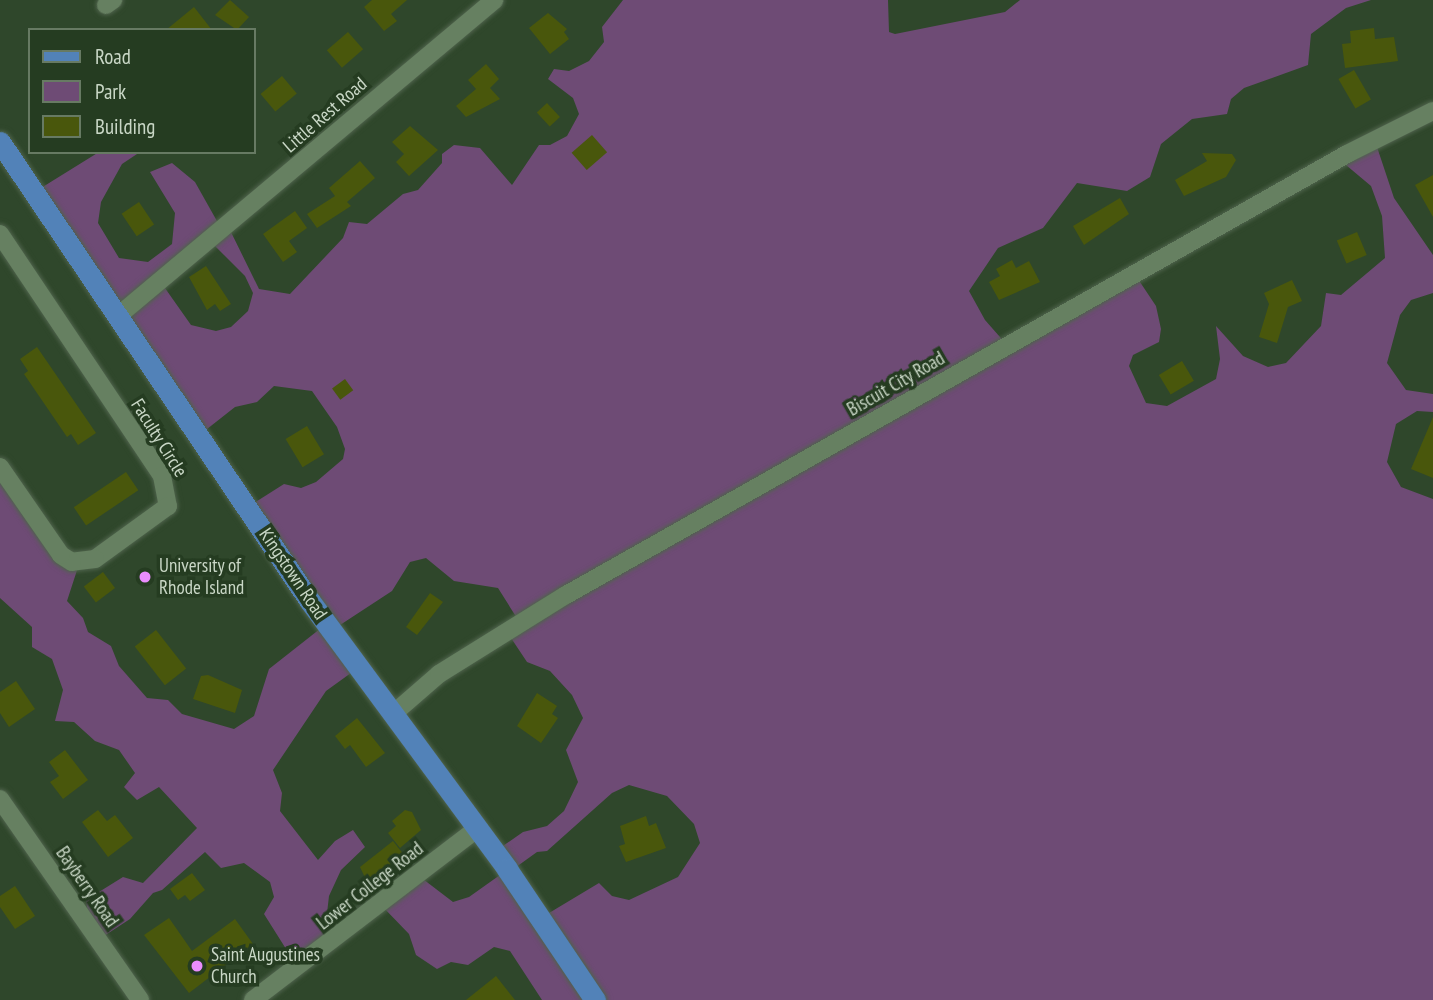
<!DOCTYPE html>
<html>
<head>
<meta charset="utf-8">
<style>
	body { margin:0 }
	#map { position:relative; width:1433px; height:1000px; overflow:hidden; background:#2f472b; font-family:"PT Sans Narrow",sans-serif }
	div>[style] { position:absolute }
	.green>* { inset:0; background:#6e4b75 }
	.building>* { inset:0; background:#49570c; transform-origin:0 0 }
	.roads { filter:drop-shadow(0 0 2px #4f634c) drop-shadow(0 0 2px #4f634c) }
	.minor>* { height:18px; margin:-9px; padding:0 9px; transform-origin:9px; border-radius:9px; background:#668061 }
	.major>* { height:21px; margin:-10.5px; padding:0 10.5px; transform-origin:10.5px; border-radius:10.5px; background:#5282b8 }
	.dots>* { width:19px; height:19px; translate:-50% -50%; box-sizing:border-box; border:4px solid #253c21; border-radius:50% }
	span { translate:-50% -50%; white-space:nowrap; text-align:center; line-height:1.15; -webkit-text-stroke:7px #253c21; paint-order:stroke }
	.street-label { font-size:19px; color:#c9d7c6 }
	.poi-label { font-size:19px; color:#c9d7c6 }
	.left { translate:0 -50%; text-align:left }
	.legend { position:absolute; left:28px; top:28px; width:228px; height:126px; box-sizing:border-box; background:#253c21; border:2px solid #677a63; margin:0; padding:9px 12px; list-style:none; font-size:21px; color:#c9d7c6 }
	.legend li { display:flex; align-items:center; gap:14px; height:35px }
	.legend b { width:35px; border:2px solid #677a63 }
</style>
</head>
<body>
<div id="map">
	<div class="green">
		<div style="clip-path:polygon(evenodd,623px 0,888px 0,889px 32px,895px 34px,1005px 12px,1020px 0,1371px 0,1346px 8px,1311px 34px,1308px 65px,1244px 88px,1231px 99px,1227px 114px,1192px 119px,1161px 144px,1150px 177px,1127px 191px,1077px 183px,1043px 228px,998px 248px,969px 291px,985px 320px,1007px 345px,1138px 279px,1156px 306px,1161px 329px,1159px 342px,1133px 355px,1129px 366px,1146px 403px,1167px 406px,1216px 379px,1220px 359px,1216px 326px,1243px 356px,1268px 367px,1286px 363px,1321px 326px,1326px 293px,1341px 295px,1385px 258px,1382px 216px,1371px 186px,1340px 160px,1376px 144px,1394px 198px,1433px 255px,1433px 293px,1411px 300px,1400px 315px,1387px 363px,1406px 390px,1433px 394px,1433px 412px,1417px 411px,1396px 424px,1387px 462px,1401px 487px,1433px 499px,1433px 1000px,542px 1000px,510px 951px,494px 947px,468px 965px,451px 962px,437px 969px,416px 955px,409px 934px,381px 905px,419px 876px,453px 902px,469px 897px,507px 870px,497px 850px,523px 832px,547px 826px,564px 811px,578px 782px,566px 750px,583px 718px,572px 695px,550px 671px,527px 662px,509px 635px,520px 623px,498px 588px,454px 581px,426px 558px,410px 562px,392px 591px,337px 627px,362px 665px,326px 691px,273px 770px,282px 793px,280px 811px,318px 860px,335px 841px,353px 830px,365px 847px,341px 870px,329px 896px,323px 948px,298px 968px,264px 914px,274px 897px,270px 882px,244px 863px,221px 868px,205px 852px,162px 890px,153px 893px,130px 919px,104px 936px,88px 915px,86px 900px,123px 877px,143px 883px,197px 828px,159px 787px,137px 800px,124px 787px,135px 773px,119px 750px,95px 741px,74px 722px,55px 721px,63px 690px,52px 659px,32px 647px,32px 627px,0 598px,0 467px,60px 550px,81px 558px,67px 601px,83px 618px,88px 632px,111px 646px,119px 666px,147px 698px,168px 700px,182px 714px,234px 729px,254px 716px,269px 669px,330px 621px,251px 505px,284px 484px,301px 488px,316px 482px,343px 459px,345px 449px,337px 427px,312px 391px,274px 386px,257px 402px,235px 407px,202px 433px,41px 188px,99px 152px,140px 152px,122px 164px,101px 202px,98px 223px,119px 258px,148px 262px,172px 244px,175px 213px,150px 172px,172px 163px,195px 182px,222px 230px,228px 226px,259px 289px,290px 294px,343px 238px,349px 222px,367px 224px,403px 194px,418px 190px,442px 163px,442px 154px,454px 145px,480px 148px,512px 185px,539px 145px,550px 145px,567px 136px,579px 114px,573px 98px,548px 79px,554px 69px,569px 71px,589px 61px,604px 42px,602px 27px,623px 0,211px 242px,245px 276px,253px 293px,248px 311px,231px 327px,216px 331px,191px 325px,160px 281px,211px 242px,623px 0,629px 785px,667px 796px,694px 824px,700px 843px,678px 877px,629px 900px,612px 896px,599px 883px,544px 916px,512px 870px,537px 852px,547px 851px,612px 793px,629px 785px)"></div>
	</div>
	<div class="building">
		<div style="clip-path:polygon(230px 0,249px 17px,237px 30px,215px 15px)"></div>
		<div style="clip-path:polygon(372px 0,407px 0,391px 14px,397px 21px,384px 31px,364px 7px)"></div>
		<div style="clip-path:polygon(194px 7px,212px 30px,166px 30px)"></div>
		<div style="clip-path:polygon(548px 13px,567px 29px,564px 32px,569px 39px,550px 54px,529px 28px)"></div>
		<div style="clip-path:polygon(1374px 28px,1375px 39px,1394px 37px,1398px 61px,1345px 68px,1342px 44px,1351px 43px,1350px 31px)"></div>
		<div style="left:348px;top:32px;width:23px;height:28px;rotate:49deg"></div>
		<div style="clip-path:polygon(486px 64px,499px 79px,490px 88px,500px 99px,466px 117px,456px 106px,476px 89px,468px 80px)"></div>
		<div style="left:1354px;top:70px;width:34px;height:18px;rotate:60deg"></div>
		<div style="left:282px;top:76px;width:23px;height:28px;rotate:50deg"></div>
		<div style="left:547px;top:103px;width:19px;height:14px;rotate:47deg"></div>
		<div style="clip-path:polygon(410px 126px,438px 150px,409px 176px,396px 162px,404px 154px,392px 142px)"></div>
		<div style="left:592px;top:135px;width:23px;height:27px;rotate:49deg"></div>
		<div style="clip-path:polygon(1202px 153px,1232px 154px,1236px 160px,1226px 177px,1184px 196px,1175px 180px,1207px 161px)"></div>
		<div style="clip-path:polygon(360px 161px,375px 178px,347px 202px,351px 206px,317px 228px,307px 214px,335px 196px,329px 188px)"></div>
		<div style="clip-path:polygon(1433px 175px,1433px 217px,1415px 185px)"></div>
		<div style="clip-path:polygon(1120px 198px,1129px 214px,1084px 245px,1073px 226px)"></div>
		<div style="left:139px;top:202px;width:27px;height:21px;rotate:56deg"></div>
		<div style="clip-path:polygon(295px 211px,307px 228px,289px 241px,297px 252px,283px 262px,263px 234px)"></div>
		<div style="left:1357px;top:232px;width:25px;height:22px;rotate:67deg"></div>
		<div style="clip-path:polygon(1012px 260px,1016px 268px,1029px 261px,1040px 282px,999px 300px,989px 282px,1000px 276px,996px 269px)"></div>
		<div style="clip-path:polygon(206px 266px,231px 304px,220px 311px,215px 304px,207px 310px,189px 277px)"></div>
		<div style="clip-path:polygon(1292px 280px,1302px 301px,1288px 307px,1277px 343px,1259px 337px,1269px 304px,1264px 293px)"></div>
		<div style="clip-path:polygon(37px 347px,96px 433px,78px 445px,71px 434px,67px 437px,24px 374px,28px 371px,20px 359px)"></div>
		<div style="left:1182px;top:361px;width:23px;height:27px;rotate:59deg"></div>
		<div style="left:345px;top:379px;width:14px;height:16px;rotate:54deg"></div>
		<div style="clip-path:polygon(1433px 417px,1433px 478px,1411px 469px)"></div>
		<div style="left:307px;top:426px;width:33px;height:25px;rotate:59deg"></div>
		<div style="left:126px;top:472px;width:22px;height:63px;rotate:56deg"></div>
		<div style="left:103px;top:572px;width:20px;height:24px;rotate:53deg"></div>
		<div style="clip-path:polygon(430px 593px,443px 602px,417px 635px,406px 627px)"></div>
		<div style="left:156px;top:630px;width:49px;height:27px;rotate:52deg"></div>
		<div style="clip-path:polygon(208px 675px,242px 690px,235px 713px,193px 699px,201px 676px)"></div>
		<div style="clip-path:polygon(16px 681px,35px 709px,9px 727px,0 713px,0 692px)"></div>
		<div style="clip-path:polygon(537px 693px,557px 706px,552px 714px,558px 718px,541px 743px,517px 726px)"></div>
		<div style="clip-path:polygon(357px 718px,385px 753px,366px 767px,350px 745px,345px 749px,335px 736px)"></div>
		<div style="clip-path:polygon(65px 750px,88px 780px,63px 799px,50px 782px,59px 776px,49px 762px)"></div>
		<div style="clip-path:polygon(98px 810px,107px 821px,115px 815px,133px 838px,108px 857px,82px 822px)"></div>
		<div style="clip-path:polygon(405px 810px,412px 812px,421px 830px,400px 848px,388px 833px,396px 826px,392px 821px)"></div>
		<div style="clip-path:polygon(646px 816px,649px 826px,656px 823px,666px 848px,626px 862px,619px 846px,625px 844px,620px 826px)"></div>
		<div style="clip-path:polygon(393px 841px,404px 855px,367px 882px,360px 867px)"></div>
		<div style="clip-path:polygon(192px 873px,205px 890px,190px 901px,185px 895px,178px 900px,170px 889px)"></div>
		<div style="clip-path:polygon(15px 886px,35px 916px,15px 929px,0 907px,0 896px)"></div>
		<div style="clip-path:polygon(169px 918px,192px 951px,235px 919px,253px 944px,189px 993px,144px 935px)"></div>
		<div style="clip-path:polygon(496px 976px,515px 1000px,466px 1000px)"></div>
	</div>
	<div class="roads">
		<div class="minor">
			<div style="left:106px;top:5px;width:9px;rotate:-36deg"></div>
			<div style="left:0;top:234px;width:291px;rotate:56.2deg"></div>
			<div style="left:162px;top:476px;width:31px;rotate:79deg"></div>
			<div style="left:168px;top:506px;width:90px;rotate:144deg"></div>
			<div style="left:95px;top:559px;width:23px;rotate:173deg"></div>
			<div style="left:72px;top:562px;width:13px;rotate:-148deg"></div>
			<div style="left:61px;top:555px;width:107px;rotate:-124.7deg"></div>
			<div style="left:119px;top:315px;width:490px;rotate:-40deg"></div>
			<div style="left:393px;top:714px;width:61px;rotate:-41deg"></div>
			<div style="left:439px;top:674px;width:150px;rotate:-31.9deg"></div>
			<div style="left:566px;top:595px;width:897px;rotate:-29.45deg"></div>
			<div style="left:1347px;top:154px;width:96px;rotate:-26.6deg"></div>
			<div style="left:0;top:799px;width:245px;rotate:55.1deg"></div>
			<div style="left:253px;top:1000px;width:282px;rotate:-37.4deg"></div>
		</div>
		<div class="major">
			<div style="left:0;top:142px;width:552px;rotate:55.99deg"></div>
			<div style="left:309px;top:600px;width:334px;rotate:53.6deg"></div>
			<div style="left:507px;top:869px;width:158px;rotate:56.1deg"></div>
		</div>
	</div>
	<div class="dots">
		<div style="left:145px;top:577px;background:#ea8dfd"></div>
		<div style="left:197px;top:966px;background:#ea8dfd"></div>
	</div>
	<div class="street-label">
		<span style="left:325px;top:115px;rotate:-41deg">Little Rest Road</span>
		<span style="left:896px;top:384px;rotate:-30deg">Biscuit City Road</span>
		<span style="left:159px;top:438px;rotate:58deg">Faculty Circle</span>
		<span style="left:293px;top:574px;rotate:56deg">Kingstown Road</span>
		<span style="left:370px;top:886px;rotate:-38deg">Lower College Road</span>
		<span style="left:87px;top:887px;rotate:55deg">Bayberry Road</span>
	</div>
	<div class="poi-label">
		<span class="left" style="left:159px;top:577px">University of<br>Rhode Island</span>
		<span class="left" style="left:211px;top:966px">Saint Augustines<br>Church</span>
	</div>
	<ul class="legend">
	<li><b style="height:9px;background:#5282b8"></b>Road</li>
	<li><b style="height:19px;background:#6e4b75"></b>Park</li>
	<li><b style="height:19px;background:#49570c"></b>Building</li>
	</ul>
</div>
</body>
</html>
